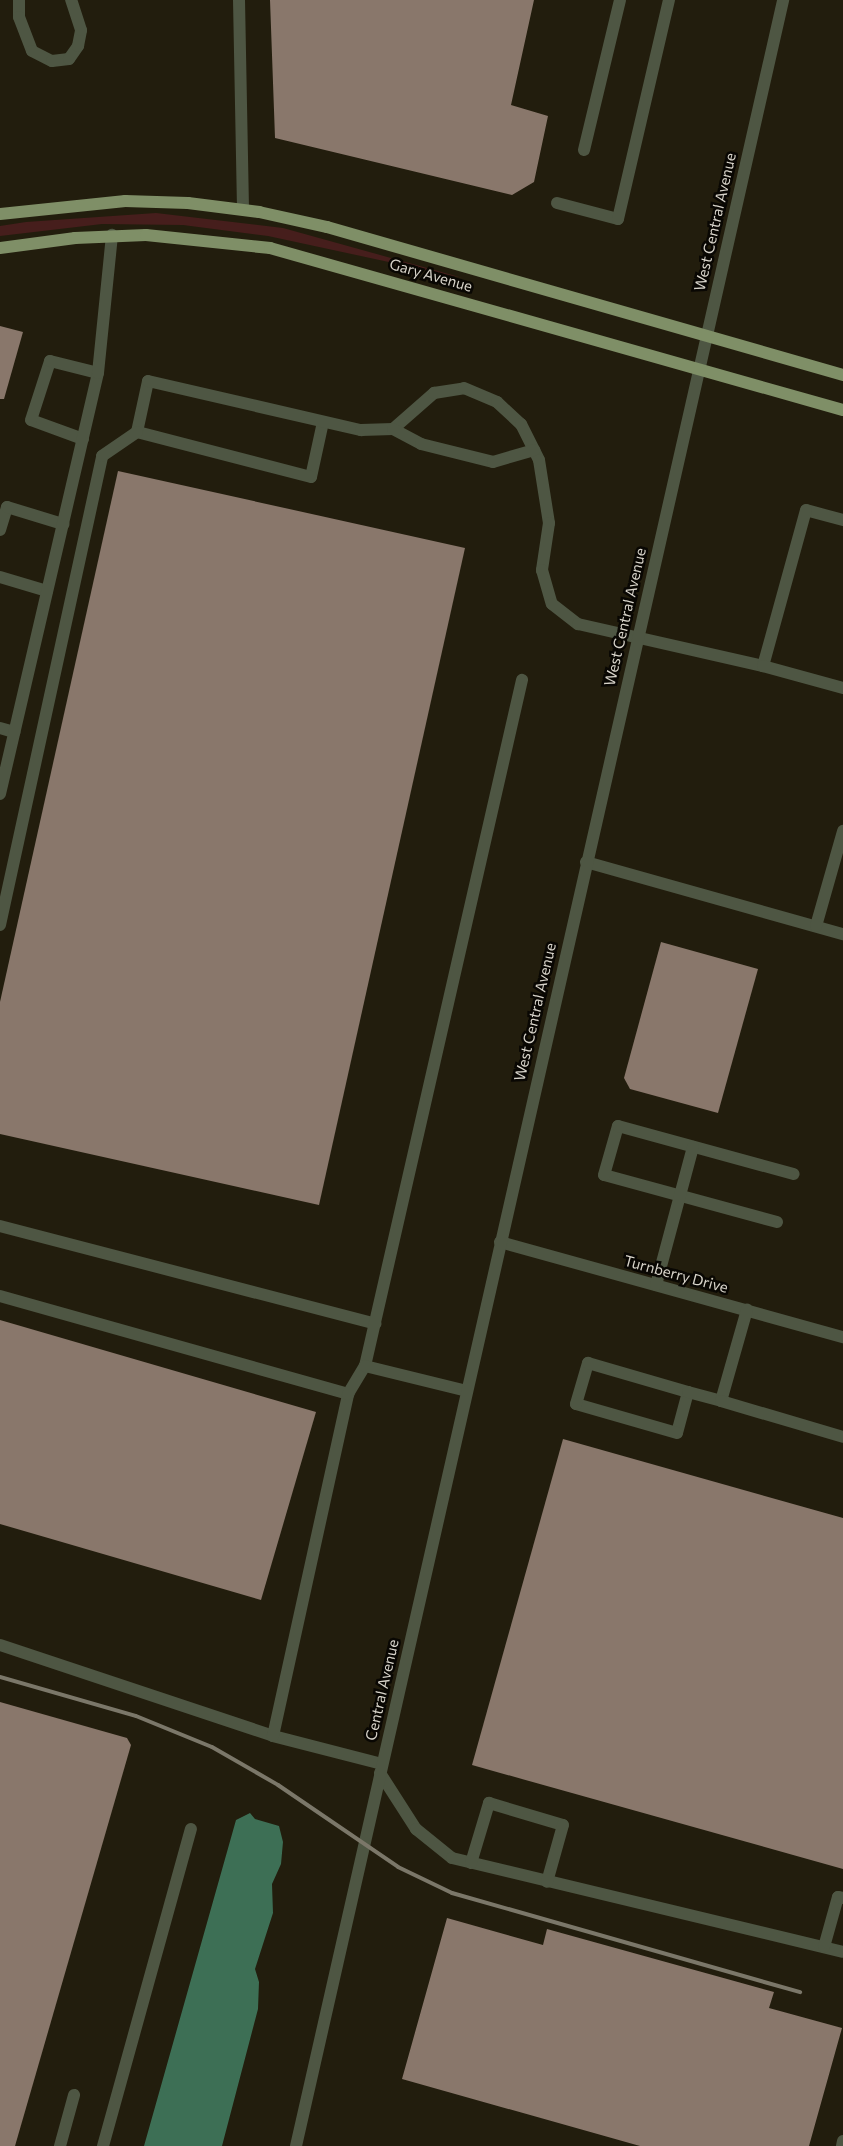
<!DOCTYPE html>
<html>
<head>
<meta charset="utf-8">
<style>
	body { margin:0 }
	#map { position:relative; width:843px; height:2146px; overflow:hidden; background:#221d0d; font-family:Commissioner,sans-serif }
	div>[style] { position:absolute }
	.green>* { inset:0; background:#461e1c }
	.water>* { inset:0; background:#3d6f55 }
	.building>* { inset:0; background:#89776b }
	.minor>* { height:12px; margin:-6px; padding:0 6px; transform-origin:6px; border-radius:6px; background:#4e5643 }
	.major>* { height:12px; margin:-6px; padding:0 6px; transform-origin:6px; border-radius:6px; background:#7f8f67 }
	.rail>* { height:4px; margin:-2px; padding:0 2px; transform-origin:2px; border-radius:2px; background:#7b7769 }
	span { translate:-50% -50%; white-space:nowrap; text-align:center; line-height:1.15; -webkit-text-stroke:5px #090703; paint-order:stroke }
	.street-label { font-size:15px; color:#d8d4ca }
</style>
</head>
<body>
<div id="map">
	<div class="green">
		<div style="clip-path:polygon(156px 213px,283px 228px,463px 278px,268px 236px,183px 225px,102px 224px,0 236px,0 226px,26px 222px)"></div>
	</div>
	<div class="water">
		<div style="clip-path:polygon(250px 1813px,255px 1819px,279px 1826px,283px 1842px,281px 1864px,272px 1884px,273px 1913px,255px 1969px,259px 1982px,258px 2009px,222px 2146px,144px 2146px,236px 1820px)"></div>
	</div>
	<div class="building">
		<div style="clip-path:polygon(270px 0,534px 0,511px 105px,548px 116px,534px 182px,512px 195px,275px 138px)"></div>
		<div style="clip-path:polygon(0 326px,23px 332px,4px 399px,0 399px)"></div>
		<div style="clip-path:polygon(118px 471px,465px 548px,319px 1205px,0 1134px,0 1002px)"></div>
		<div style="clip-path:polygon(661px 942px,758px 969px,718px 1113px,630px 1089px,624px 1078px)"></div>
		<div style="clip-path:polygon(0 1320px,316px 1412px,261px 1600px,0 1524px)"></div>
		<div style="clip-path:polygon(563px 1439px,843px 1518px,843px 1869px,472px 1765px)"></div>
		<div style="clip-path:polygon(0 1702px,127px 1738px,131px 1745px,15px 2146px,0 2146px)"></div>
		<div style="clip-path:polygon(447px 1918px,543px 1945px,547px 1929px,774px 1992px,769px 2008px,842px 2028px,809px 2146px,640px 2146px,402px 2079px)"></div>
	</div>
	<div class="minor">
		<div style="left:19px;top:0;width:17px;rotate:90deg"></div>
		<div style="left:19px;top:17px;width:36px;rotate:69deg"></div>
		<div style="left:32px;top:51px;width:22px;rotate:27deg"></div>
		<div style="left:52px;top:61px;width:17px;rotate:-7deg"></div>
		<div style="left:69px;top:59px;width:16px;rotate:-55deg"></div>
		<div style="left:78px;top:46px;width:16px;rotate:-79deg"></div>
		<div style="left:81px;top:30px;width:32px;rotate:-108deg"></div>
		<div style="left:239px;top:0;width:209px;rotate:88.9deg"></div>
		<div style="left:584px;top:150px;width:154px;rotate:-76.5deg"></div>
		<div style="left:557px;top:203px;width:63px;rotate:14.7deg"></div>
		<div style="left:618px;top:219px;width:225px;rotate:-76.9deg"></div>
		<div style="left:323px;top:422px;width:56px;rotate:102.3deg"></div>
		<div style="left:311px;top:477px;width:180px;rotate:-165.5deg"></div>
		<div style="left:137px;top:432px;width:52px;rotate:-77.8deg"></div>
		<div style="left:148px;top:381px;width:219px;rotate:13deg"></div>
		<div style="left:361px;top:430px;width:32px;rotate:-2deg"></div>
		<div style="left:393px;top:429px;width:55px;rotate:-41.3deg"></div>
		<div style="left:434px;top:393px;width:30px;rotate:-9deg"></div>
		<div style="left:464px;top:388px;width:36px;rotate:23deg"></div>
		<div style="left:497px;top:402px;width:33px;rotate:43deg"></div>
		<div style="left:521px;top:424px;width:40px;rotate:63.4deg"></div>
		<div style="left:539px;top:460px;width:64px;rotate:81deg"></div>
		<div style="left:549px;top:523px;width:48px;rotate:98.5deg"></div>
		<div style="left:542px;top:570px;width:35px;rotate:74deg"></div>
		<div style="left:552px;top:604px;width:33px;rotate:38deg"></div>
		<div style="left:578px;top:624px;width:190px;rotate:12.8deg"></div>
		<div style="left:393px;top:429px;width:32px;rotate:28deg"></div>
		<div style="left:421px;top:444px;width:74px;rotate:14deg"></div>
		<div style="left:493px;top:462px;width:43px;rotate:-16.3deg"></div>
		<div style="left:83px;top:439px;width:55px;rotate:-159.9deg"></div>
		<div style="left:31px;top:420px;width:62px;rotate:-72.1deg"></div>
		<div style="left:50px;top:361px;width:49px;rotate:14deg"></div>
		<div style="left:843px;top:520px;width:38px;rotate:-165deg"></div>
		<div style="left:806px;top:510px;width:162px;rotate:105.4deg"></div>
		<div style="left:763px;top:666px;width:83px;rotate:15.4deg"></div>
		<div style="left:0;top:530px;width:24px;rotate:-73deg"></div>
		<div style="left:7px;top:507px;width:59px;rotate:16.9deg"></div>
		<div style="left:0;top:577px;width:49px;rotate:16.6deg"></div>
		<div style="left:0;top:728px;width:15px;rotate:16deg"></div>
		<div style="left:0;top:794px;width:432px;rotate:-76.9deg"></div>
		<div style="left:98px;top:373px;width:139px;rotate:-84.2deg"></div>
		<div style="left:586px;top:862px;width:267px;rotate:15.7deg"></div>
		<div style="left:0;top:925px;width:480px;rotate:-77.7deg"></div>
		<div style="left:102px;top:456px;width:42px;rotate:-34.4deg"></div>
		<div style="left:816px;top:926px;width:99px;rotate:-74.1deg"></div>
		<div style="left:777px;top:1222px;width:179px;rotate:-164.8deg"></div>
		<div style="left:604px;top:1175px;width:51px;rotate:-74.1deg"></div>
		<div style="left:618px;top:1126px;width:182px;rotate:15.3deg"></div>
		<div style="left:0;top:1226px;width:388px;rotate:14.6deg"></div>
		<div style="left:500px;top:1242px;width:356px;rotate:15.5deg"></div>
		<div style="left:656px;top:1285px;width:143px;rotate:-75deg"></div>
		<div style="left:0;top:1296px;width:362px;rotate:15.7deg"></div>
		<div style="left:365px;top:1366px;width:704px;rotate:-77.11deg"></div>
		<div style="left:688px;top:1392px;width:42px;rotate:105deg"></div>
		<div style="left:677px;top:1433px;width:105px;rotate:-164deg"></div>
		<div style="left:576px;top:1404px;width:43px;rotate:-73.7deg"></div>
		<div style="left:588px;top:1363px;width:104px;rotate:16.2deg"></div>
		<div style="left:688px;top:1392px;width:34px;rotate:15deg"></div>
		<div style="left:721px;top:1401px;width:95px;rotate:-74.1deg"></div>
		<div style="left:721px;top:1401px;width:127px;rotate:16.4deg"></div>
		<div style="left:0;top:1645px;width:288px;rotate:18.4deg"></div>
		<div style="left:382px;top:1764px;width:113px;rotate:-165.6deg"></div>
		<div style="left:273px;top:1736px;width:350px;rotate:-77.6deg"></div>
		<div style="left:348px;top:1394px;width:33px;rotate:-59deg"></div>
		<div style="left:365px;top:1366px;width:105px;rotate:13.8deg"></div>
		<div style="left:380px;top:1773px;width:67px;rotate:57.3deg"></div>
		<div style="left:416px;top:1829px;width:46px;rotate:38.9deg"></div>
		<div style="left:452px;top:1858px;width:402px;rotate:13.5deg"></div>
		<div style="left:471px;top:1863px;width:63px;rotate:-73.3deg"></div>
		<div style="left:489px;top:1803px;width:77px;rotate:16.6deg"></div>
		<div style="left:563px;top:1825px;width:59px;rotate:105.7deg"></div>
		<div style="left:824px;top:1947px;width:52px;rotate:-74.4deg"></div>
		<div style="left:838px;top:1897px;width:5px;rotate:11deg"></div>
		<div style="left:60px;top:2146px;width:53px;rotate:-74.6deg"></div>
		<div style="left:103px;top:2146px;width:329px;rotate:-74.5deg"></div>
		<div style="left:296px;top:2146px;width:2201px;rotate:-77.21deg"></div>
		<div style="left:842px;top:2146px;width:5px;rotate:-79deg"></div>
	</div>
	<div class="major">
		<div style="left:0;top:214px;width:126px;rotate:-5.9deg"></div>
		<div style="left:125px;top:201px;width:63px;rotate:1.8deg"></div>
		<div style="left:188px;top:203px;width:72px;rotate:7.2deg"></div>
		<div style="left:259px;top:212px;width:70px;rotate:12.4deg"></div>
		<div style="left:327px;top:227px;width:537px;rotate:16deg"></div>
		<div style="left:0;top:248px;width:76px;rotate:-7.6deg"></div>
		<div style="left:75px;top:238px;width:71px;rotate:-2.4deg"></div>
		<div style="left:146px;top:235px;width:125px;rotate:6deg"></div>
		<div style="left:270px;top:248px;width:595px;rotate:15.79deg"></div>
	</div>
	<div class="rail">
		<div style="left:0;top:1677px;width:141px;rotate:16deg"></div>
		<div style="left:136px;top:1716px;width:82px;rotate:22.2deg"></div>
		<div style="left:212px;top:1747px;width:76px;rotate:29.9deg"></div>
		<div style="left:278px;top:1785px;width:145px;rotate:34.3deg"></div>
		<div style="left:398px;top:1867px;width:60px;rotate:25.7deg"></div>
		<div style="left:452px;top:1893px;width:362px;rotate:15.9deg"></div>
	</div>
	<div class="street-label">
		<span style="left:715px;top:222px;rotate:-77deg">West Central Avenue</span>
		<span style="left:431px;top:275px;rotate:16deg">Gary Avenue</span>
		<span style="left:625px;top:617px;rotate:-77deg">West Central Avenue</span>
		<span style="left:535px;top:1012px;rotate:-77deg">West Central Avenue</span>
		<span style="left:676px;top:1274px;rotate:15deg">Turnberry Drive</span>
		<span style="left:382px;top:1690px;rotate:-77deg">Central Avenue</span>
	</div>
</div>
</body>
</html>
